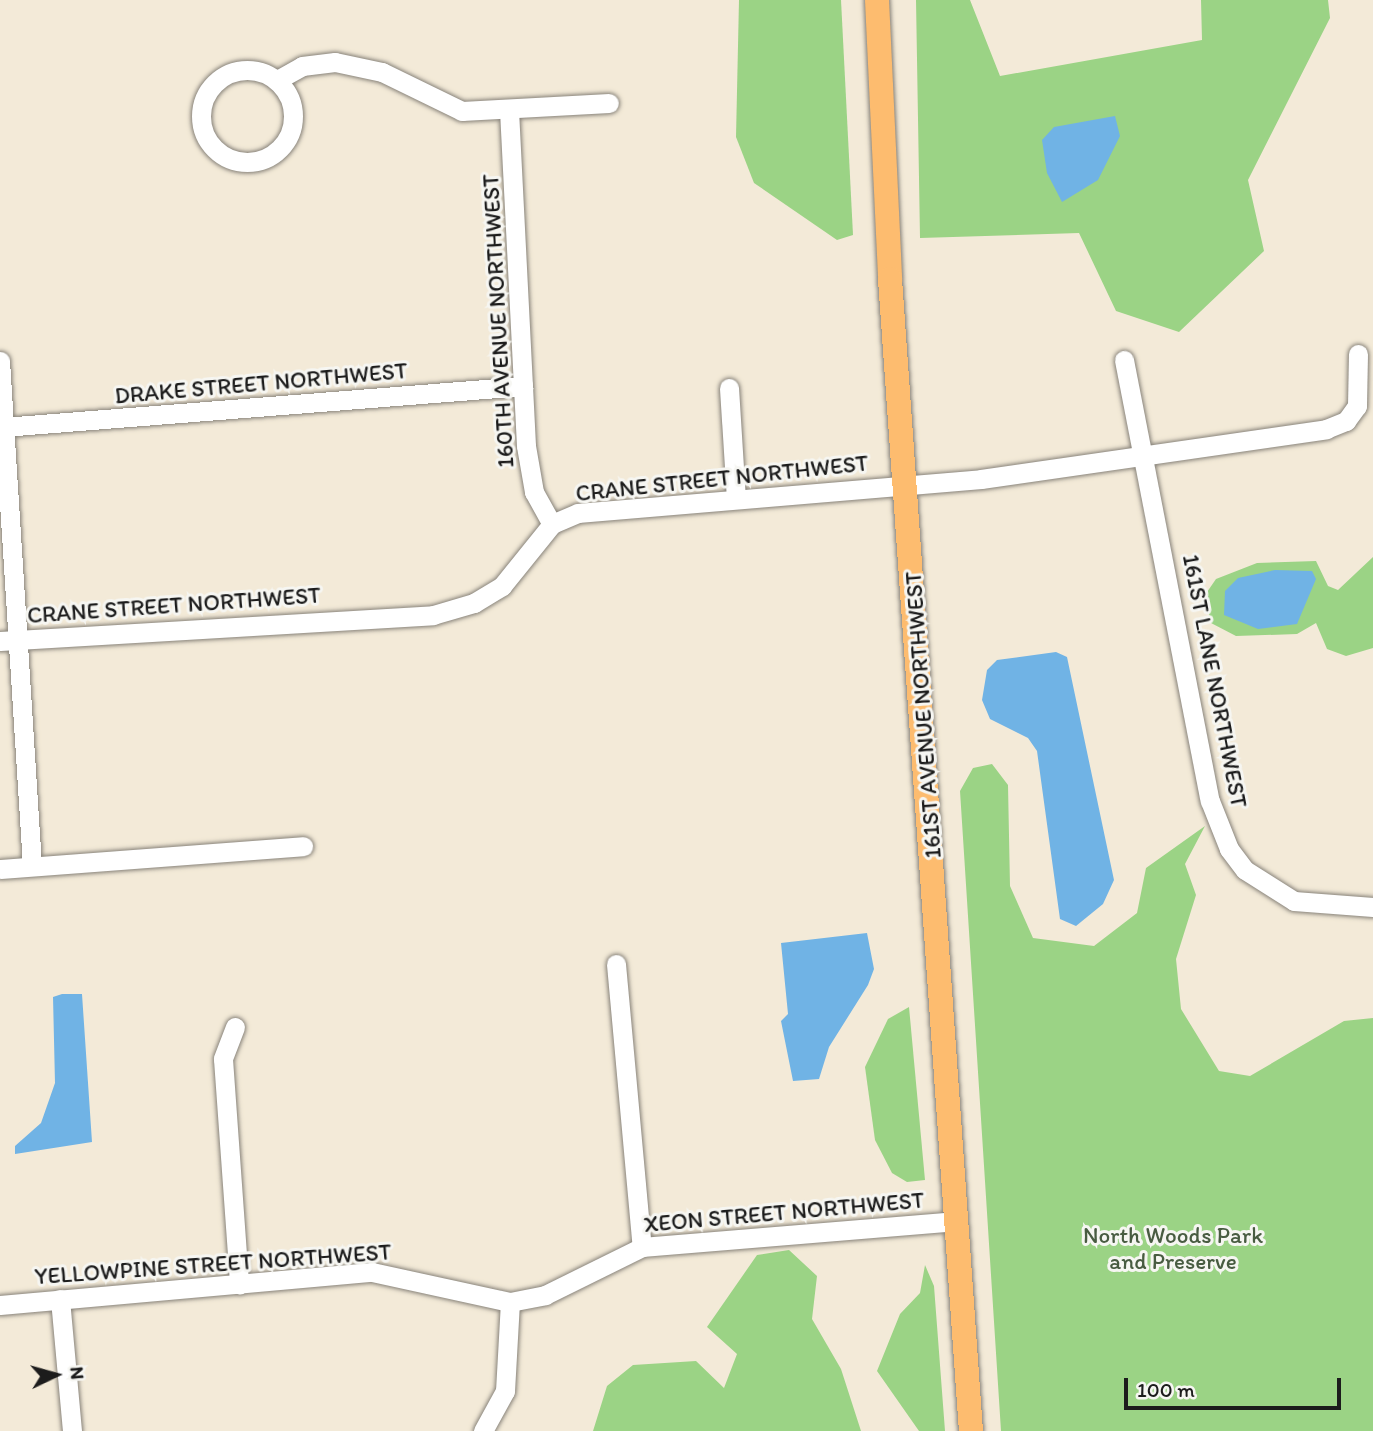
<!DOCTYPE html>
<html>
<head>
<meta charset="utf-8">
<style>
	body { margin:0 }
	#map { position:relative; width:1373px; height:1431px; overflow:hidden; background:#f3ead8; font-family:Itim,sans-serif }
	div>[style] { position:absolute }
	.green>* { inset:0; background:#9bd385 }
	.water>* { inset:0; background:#70b3e5 }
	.roads { filter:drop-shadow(0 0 2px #88837a) drop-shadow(0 0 2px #88837a) }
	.minor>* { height:19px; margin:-9.5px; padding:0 9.5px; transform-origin:9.5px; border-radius:9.5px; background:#fff }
	.minor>.ring { margin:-9.5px; padding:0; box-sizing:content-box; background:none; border:19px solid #fff; border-radius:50% }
	.major>* { height:24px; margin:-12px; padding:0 12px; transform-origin:12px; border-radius:12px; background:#fdbc6f }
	span { translate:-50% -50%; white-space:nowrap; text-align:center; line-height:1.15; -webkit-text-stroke:6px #f6f6f2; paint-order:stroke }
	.street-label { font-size:23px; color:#1c1c1c }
	.park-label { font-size:23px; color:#485c41 }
	.north { position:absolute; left:21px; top:1340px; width:70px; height:70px; -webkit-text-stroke:5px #f6f6f2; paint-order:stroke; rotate:85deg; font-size:19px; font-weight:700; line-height:28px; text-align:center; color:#1c1c1c }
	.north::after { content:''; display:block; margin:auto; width:24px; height:32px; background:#1c1c1c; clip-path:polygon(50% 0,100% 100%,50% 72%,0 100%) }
	.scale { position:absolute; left:1124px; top:1378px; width:217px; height:32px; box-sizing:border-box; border:4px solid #1c1c1c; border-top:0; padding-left:9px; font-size:21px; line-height:24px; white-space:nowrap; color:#1c1c1c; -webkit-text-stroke:5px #f6f6f2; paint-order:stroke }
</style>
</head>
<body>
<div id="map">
	<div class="green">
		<div style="clip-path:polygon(739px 0,841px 0,853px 235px,837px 240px,754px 183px,736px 137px)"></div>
		<div style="clip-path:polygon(916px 0,970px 0,1000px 76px,1202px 40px,1201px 0,1328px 0,1330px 18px,1248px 180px,1264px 251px,1179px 332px,1116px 311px,1079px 233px,920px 238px)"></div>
		<div style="clip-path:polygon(1373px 557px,1373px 648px,1346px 656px,1327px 649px,1316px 623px,1297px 634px,1236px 636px,1211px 623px,1205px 595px,1216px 579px,1257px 563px,1316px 561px,1328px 586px,1338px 590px)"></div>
		<div style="clip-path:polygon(992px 764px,1008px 785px,1010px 886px,1033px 938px,1094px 946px,1137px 913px,1146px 868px,1205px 826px,1185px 864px,1196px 895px,1176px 959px,1181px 1009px,1219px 1071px,1250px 1076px,1344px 1021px,1373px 1018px,1373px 1431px,1001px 1431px,960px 791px,973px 768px)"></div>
		<div style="clip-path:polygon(909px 1007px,925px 1180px,907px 1182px,892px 1173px,875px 1140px,865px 1067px,888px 1019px)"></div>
		<div style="clip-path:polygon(789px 1250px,817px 1276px,812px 1319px,841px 1369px,861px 1431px,593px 1431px,607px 1386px,633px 1365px,696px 1361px,724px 1388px,737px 1354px,707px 1327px,757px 1255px)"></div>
		<div style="clip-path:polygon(925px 1265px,934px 1286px,945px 1431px,919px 1431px,877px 1371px,900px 1314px,920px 1293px)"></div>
	</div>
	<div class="water">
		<div style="clip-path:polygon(1115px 116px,1120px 136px,1098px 180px,1062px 202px,1047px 173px,1042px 140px,1054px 127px)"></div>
		<div style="clip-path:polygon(1275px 570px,1312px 571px,1316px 579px,1297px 624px,1258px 629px,1224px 615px,1225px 591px,1238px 578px)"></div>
		<div style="clip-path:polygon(1056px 652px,1067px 657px,1114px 880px,1103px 904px,1076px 926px,1060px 919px,1037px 751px,1028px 738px,990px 719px,982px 700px,987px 670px,997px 660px)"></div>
		<div style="clip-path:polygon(867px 933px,874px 969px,868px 985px,829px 1047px,819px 1079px,793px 1081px,781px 1021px,788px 1014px,781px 943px)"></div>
		<div style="clip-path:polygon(62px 994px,82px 994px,92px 1142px,15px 1154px,15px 1146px,41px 1123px,55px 1083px,53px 997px)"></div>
	</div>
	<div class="roads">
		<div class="minor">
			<div class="ring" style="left:201px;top:70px;width:73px;height:73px"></div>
			<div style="left:279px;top:79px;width:26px;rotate:-29deg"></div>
			<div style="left:302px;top:66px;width:33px;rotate:-7deg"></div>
			<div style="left:335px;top:62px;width:48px;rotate:12deg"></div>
			<div style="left:382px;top:72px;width:89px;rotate:26deg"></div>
			<div style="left:462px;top:111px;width:147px;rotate:-3.1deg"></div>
			<div style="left:509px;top:110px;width:336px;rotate:87.1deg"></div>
			<div style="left:526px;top:446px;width:47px;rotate:80.1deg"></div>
			<div style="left:534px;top:492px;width:37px;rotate:61deg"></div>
			<div style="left:1124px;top:360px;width:449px;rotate:79deg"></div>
			<div style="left:1210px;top:801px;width:52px;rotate:68.4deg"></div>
			<div style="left:1229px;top:849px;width:26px;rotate:53deg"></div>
			<div style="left:1245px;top:870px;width:58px;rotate:32.3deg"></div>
			<div style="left:1294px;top:901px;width:79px;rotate:4.3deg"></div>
			<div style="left:0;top:361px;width:506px;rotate:86.37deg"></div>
			<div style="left:729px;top:388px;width:110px;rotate:86.4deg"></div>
			<div style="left:3px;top:427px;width:522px;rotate:-4.51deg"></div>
			<div style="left:0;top:641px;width:434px;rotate:-3.4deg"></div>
			<div style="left:433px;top:615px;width:43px;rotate:-16.3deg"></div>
			<div style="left:474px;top:603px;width:33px;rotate:-31deg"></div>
			<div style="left:502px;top:586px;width:80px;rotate:-51.1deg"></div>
			<div style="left:552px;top:524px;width:28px;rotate:-23deg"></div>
			<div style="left:578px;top:513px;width:404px;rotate:-4.8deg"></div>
			<div style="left:981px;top:479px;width:349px;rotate:-8.2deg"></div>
			<div style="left:1326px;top:429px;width:22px;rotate:-22deg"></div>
			<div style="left:1346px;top:421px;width:19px;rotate:-54deg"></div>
			<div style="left:1357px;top:406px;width:52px;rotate:-88.9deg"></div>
			<div style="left:0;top:869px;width:304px;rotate:-4.3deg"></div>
			<div style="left:616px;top:964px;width:284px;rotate:84.8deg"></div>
			<div style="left:235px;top:1027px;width:34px;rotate:111deg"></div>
			<div style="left:223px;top:1059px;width:226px;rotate:85.9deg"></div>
			<div style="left:60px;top:1299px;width:133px;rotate:84.8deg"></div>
			<div style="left:0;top:1305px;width:373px;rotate:-5.1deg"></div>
			<div style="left:372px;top:1272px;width:141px;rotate:12.3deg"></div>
			<div style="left:483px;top:1431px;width:46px;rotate:-61.2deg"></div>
			<div style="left:505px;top:1391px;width:89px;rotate:-86.8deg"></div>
			<div style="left:510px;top:1302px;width:36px;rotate:-11deg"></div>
			<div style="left:545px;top:1295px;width:108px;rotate:-26.3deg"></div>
			<div style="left:642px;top:1247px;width:316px;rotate:-4.7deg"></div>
		</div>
		<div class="major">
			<div style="left:877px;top:0;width:279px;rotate:87.3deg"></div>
			<div style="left:890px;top:279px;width:1155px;rotate:85.98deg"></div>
		</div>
	</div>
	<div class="street-label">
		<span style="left:498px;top:321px;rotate:-93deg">160TH AVENUE NORTHWEST</span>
		<span style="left:261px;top:383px;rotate:-5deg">DRAKE STREET NORTHWEST</span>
		<span style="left:722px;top:478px;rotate:-6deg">CRANE STREET NORTHWEST</span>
		<span style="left:174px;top:605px;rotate:-4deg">CRANE STREET NORTHWEST</span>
		<span style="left:1215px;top:681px;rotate:79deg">161ST LANE NORTHWEST</span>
		<span style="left:923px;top:715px;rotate:-94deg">161ST AVENUE NORTHWEST</span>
		<span style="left:784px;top:1212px;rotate:-5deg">XEON STREET NORTHWEST</span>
		<span style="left:213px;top:1264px;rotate:-4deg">YELLOWPINE STREET NORTHWEST</span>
	</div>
	<div class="park-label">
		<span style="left:1173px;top:1248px">North Woods Park<br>and Preserve</span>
	</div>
	<div class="north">N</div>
	<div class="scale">100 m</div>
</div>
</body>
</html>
